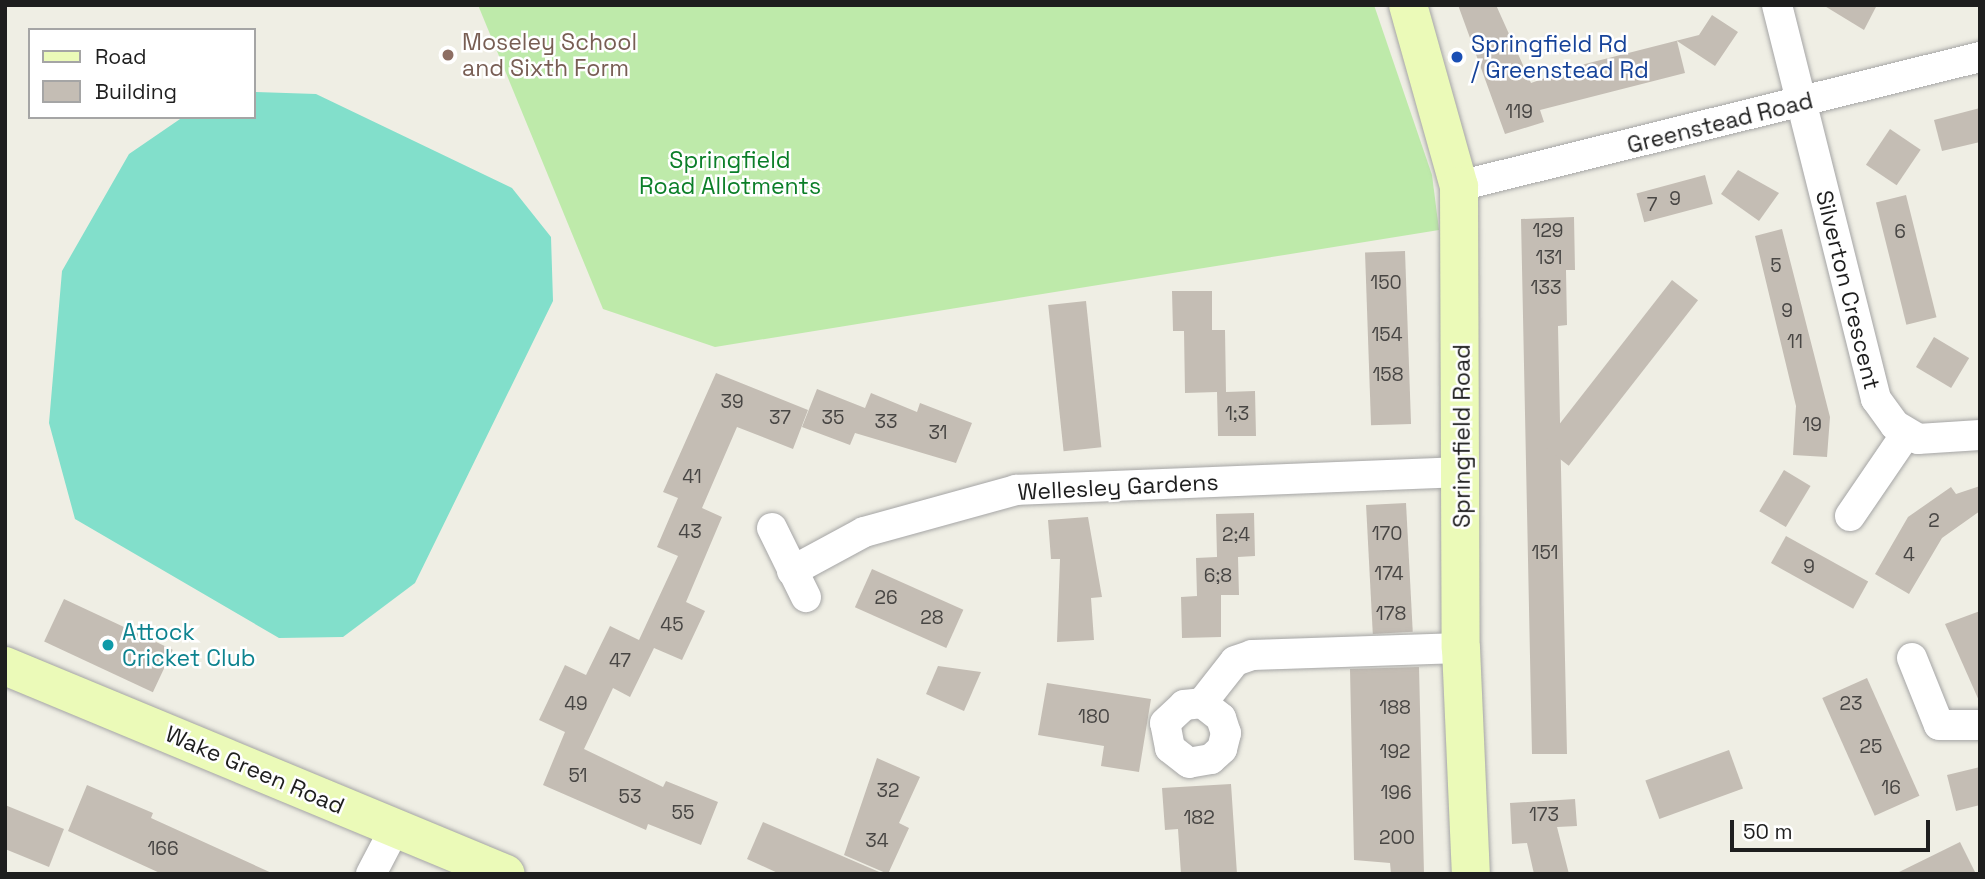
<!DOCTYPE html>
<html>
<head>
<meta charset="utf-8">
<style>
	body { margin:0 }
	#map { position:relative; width:1985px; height:879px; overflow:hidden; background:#efeee4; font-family:"Space Grotesk",sans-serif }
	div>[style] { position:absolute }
	.grass>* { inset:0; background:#beeaaa }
	.pitch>* { inset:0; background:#82dfcb }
	.building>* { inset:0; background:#c4bdb4; transform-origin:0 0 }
	.roads { filter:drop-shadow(0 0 2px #a5a5a5) drop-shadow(0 0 2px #a5a5a5) }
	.street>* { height:30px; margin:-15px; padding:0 15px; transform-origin:15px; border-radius:15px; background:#fff }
	.secondary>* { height:38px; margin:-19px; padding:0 19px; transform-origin:19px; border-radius:19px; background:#ebfab8 }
	.dots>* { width:19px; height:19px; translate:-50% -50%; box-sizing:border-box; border:4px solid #fff; border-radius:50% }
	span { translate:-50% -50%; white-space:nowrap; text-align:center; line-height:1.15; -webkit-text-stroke:5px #fff; paint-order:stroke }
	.number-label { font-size:19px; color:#484644 }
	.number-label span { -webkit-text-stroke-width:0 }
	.education-label { font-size:23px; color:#785e54 }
	.left { translate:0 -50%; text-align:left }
	.transit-label { font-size:23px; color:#164399 }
	.street-label { font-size:23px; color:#1e1e1e }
	.park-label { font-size:23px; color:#0b7e28 }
	.culture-label { font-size:23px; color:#0d838f }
	.frame { position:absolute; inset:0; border:7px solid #1e1e1e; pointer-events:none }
	.legend { position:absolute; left:28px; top:28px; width:228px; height:91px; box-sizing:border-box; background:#fff; border:2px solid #a5a5a5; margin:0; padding:9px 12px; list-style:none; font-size:21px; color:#1e1e1e }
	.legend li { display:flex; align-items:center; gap:14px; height:35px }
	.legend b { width:35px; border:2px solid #a5a5a5 }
	.scale { position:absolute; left:1730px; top:820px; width:200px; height:32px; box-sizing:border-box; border:4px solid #1e1e1e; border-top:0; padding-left:9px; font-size:21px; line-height:24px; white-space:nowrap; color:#1e1e1e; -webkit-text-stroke:5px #fff; paint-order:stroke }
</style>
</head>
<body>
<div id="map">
	<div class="grass">
		<div style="clip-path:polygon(478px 5px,1374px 5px,1432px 175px,1439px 230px,715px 347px,603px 309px)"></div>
	</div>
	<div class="pitch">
		<div style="clip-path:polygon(256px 92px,316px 94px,512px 188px,551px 237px,553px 301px,415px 583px,343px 637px,279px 638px,75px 519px,49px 423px,62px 271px,129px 154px,183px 117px,254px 117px)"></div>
	</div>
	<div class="building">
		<div style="clip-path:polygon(1458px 5px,1496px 5px,1531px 83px,1585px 64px,1699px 35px,1712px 15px,1738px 32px,1715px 66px,1677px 41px,1685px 73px,1540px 110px,1544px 122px,1505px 134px)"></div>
		<div style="clip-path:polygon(1823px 5px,1877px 5px,1864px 30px)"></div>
		<div style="clip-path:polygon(1980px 108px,1980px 142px,1942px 151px,1934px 120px)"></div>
		<div style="left:1890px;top:129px;width:37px;height:43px;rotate:34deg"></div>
		<div style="clip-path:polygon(1738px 170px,1779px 193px,1759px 221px,1721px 194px)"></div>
		<div style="left:1705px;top:175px;width:30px;height:71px;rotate:75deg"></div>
		<div style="left:1906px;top:195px;width:126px;height:31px;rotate:76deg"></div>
		<div style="clip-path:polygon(1574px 217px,1575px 270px,1566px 270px,1567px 325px,1558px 326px,1567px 754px,1532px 754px,1521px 219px)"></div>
		<div style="clip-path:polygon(1782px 229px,1830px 417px,1827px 457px,1793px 455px,1796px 406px,1755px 236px)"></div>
		<div style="left:1405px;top:251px;width:173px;height:40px;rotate:88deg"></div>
		<div style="left:1672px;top:280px;width:33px;height:210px;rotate:38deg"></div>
		<div style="clip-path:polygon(1172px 291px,1212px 291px,1212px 330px,1225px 330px,1226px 392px,1255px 391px,1256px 436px,1218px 436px,1217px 392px,1185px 393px,1184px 331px,1173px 331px)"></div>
		<div style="left:1086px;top:301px;width:147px;height:38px;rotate:84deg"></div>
		<div style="left:1934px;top:337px;width:41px;height:35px;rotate:31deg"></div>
		<div style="clip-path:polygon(716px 373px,808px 410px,793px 449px,737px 427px,702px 508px,722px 517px,686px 602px,705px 611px,682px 660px,654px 648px,630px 697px,613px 688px,584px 749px,663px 787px,666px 781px,718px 802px,701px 845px,648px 824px,646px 830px,543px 785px,565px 732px,539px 720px,565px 665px,586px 675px,610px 626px,639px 640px,678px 556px,657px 547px,678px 498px,663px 492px)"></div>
		<div style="clip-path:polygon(817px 389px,865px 408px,871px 393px,917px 412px,920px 403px,972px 423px,956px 463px,855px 433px,850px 445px,802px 427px)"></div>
		<div style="left:1784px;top:470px;width:31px;height:48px;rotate:31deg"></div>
		<div style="clip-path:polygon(1980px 486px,1980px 511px,1942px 538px,1909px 594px,1875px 574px,1908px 517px,1951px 487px,1956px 494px)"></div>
		<div style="left:1406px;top:503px;width:129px;height:40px;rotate:87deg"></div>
		<div style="clip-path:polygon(1254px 513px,1255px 556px,1238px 557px,1239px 595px,1221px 595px,1221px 637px,1182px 638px,1181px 597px,1197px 596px,1196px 558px,1217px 557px,1216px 514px)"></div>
		<div style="clip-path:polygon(1088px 517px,1102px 597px,1091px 598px,1094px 640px,1057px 642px,1060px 559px,1051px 559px,1048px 520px)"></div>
		<div style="left:1786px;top:536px;width:94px;height:31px;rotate:29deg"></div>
		<div style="left:872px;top:569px;width:100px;height:42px;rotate:24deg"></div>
		<div style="left:64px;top:599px;width:120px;height:47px;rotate:25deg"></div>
		<div style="clip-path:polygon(1980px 611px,1980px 703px,1945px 624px)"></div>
		<div style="clip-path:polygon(938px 666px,981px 672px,964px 711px,926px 694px)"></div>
		<div style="clip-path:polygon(1419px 667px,1424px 874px,1391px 874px,1390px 863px,1354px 860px,1350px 669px)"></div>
		<div style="left:1867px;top:678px;width:129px;height:49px;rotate:66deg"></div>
		<div style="clip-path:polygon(1047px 683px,1151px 699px,1139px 772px,1101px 766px,1104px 746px,1038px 735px)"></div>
		<div style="left:1729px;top:750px;width:41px;height:89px;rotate:70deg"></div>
		<div style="clip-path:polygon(877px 758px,920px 777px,899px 823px,909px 828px,888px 874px,844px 855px)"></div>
		<div style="clip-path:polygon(1980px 767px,1980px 805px,1956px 811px,1947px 775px)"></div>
		<div style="clip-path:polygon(1231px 784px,1237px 874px,1181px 874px,1178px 829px,1165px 830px,1162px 788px)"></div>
		<div style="clip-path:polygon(87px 785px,153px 813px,151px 818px,274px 874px,162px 874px,68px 831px)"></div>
		<div style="clip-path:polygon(1575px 799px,1577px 826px,1557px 827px,1569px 874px,1534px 874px,1527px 843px,1512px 844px,1510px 803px)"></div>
		<div style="clip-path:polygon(5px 805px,64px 829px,49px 867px,5px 849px)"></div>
		<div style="clip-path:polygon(763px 822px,884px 874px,780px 874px,747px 859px)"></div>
		<div style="clip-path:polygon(1960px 842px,1976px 874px,1895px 874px)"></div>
	</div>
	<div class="roads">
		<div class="street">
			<div style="left:1777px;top:5px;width:406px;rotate:75.9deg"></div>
			<div style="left:1876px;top:399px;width:32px;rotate:54deg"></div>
			<div style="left:1895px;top:425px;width:27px;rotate:31deg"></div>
			<div style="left:1918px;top:439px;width:62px;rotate:-3.7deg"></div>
			<div style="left:1459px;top:186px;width:537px;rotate:-13.91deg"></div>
			<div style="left:1850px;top:516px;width:99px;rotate:-55.7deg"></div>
			<div style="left:772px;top:528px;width:77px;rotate:63.8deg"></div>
			<div style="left:792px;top:571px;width:82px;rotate:-28.4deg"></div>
			<div style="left:864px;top:532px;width:158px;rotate:-15.4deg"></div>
			<div style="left:1016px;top:490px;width:444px;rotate:-2.3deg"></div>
			<div style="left:1912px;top:658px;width:72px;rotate:68.1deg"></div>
			<div style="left:1939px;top:725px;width:41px"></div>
			<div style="left:1202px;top:703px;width:24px;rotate:38deg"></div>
			<div style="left:1221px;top:718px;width:16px;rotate:72deg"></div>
			<div style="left:1226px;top:733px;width:16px;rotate:104deg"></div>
			<div style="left:1222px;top:749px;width:15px;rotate:138deg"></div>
			<div style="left:1211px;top:759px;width:22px;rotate:170deg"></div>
			<div style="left:1189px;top:763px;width:24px;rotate:-142deg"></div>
			<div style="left:1170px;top:748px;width:25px;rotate:-101deg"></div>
			<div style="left:1165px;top:723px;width:26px;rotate:-43deg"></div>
			<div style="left:1184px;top:705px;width:18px;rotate:-6deg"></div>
			<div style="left:1202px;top:703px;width:53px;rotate:-51.8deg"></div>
			<div style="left:1235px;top:661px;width:18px;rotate:-19deg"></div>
			<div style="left:1252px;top:655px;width:209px;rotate:-1.9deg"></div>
			<div style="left:371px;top:874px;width:52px;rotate:-62.4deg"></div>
		</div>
		<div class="secondary">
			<div style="left:1408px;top:5px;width:188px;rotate:74.3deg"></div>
			<div style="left:1459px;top:186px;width:462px;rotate:89.8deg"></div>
			<div style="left:1461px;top:648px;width:226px;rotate:87.5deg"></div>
			<div style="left:5px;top:666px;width:542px;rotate:22.55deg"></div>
		</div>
	</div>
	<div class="dots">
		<div style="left:448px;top:55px;background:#8d6e63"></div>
		<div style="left:1457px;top:57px;background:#1a4fb4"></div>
		<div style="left:108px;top:645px;background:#0f9aa8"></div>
	</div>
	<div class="number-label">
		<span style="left:1519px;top:112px">119</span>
		<span style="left:1675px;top:199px">9</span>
		<span style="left:1652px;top:205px">7</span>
		<span style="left:1548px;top:231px">129</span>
		<span style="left:1900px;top:232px">6</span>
		<span style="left:1549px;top:258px">131</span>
		<span style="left:1776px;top:266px">5</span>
		<span style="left:1386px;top:283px">150</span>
		<span style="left:1546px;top:288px">133</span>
		<span style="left:1787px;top:311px">9</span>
		<span style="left:1387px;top:335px">154</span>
		<span style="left:1795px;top:342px">11</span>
		<span style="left:1388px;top:375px">158</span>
		<span style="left:732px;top:402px">39</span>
		<span style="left:1237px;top:414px">1;3</span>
		<span style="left:780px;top:418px">37</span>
		<span style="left:833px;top:418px">35</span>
		<span style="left:886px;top:422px">33</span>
		<span style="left:1812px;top:425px">19</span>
		<span style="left:938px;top:433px">31</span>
		<span style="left:692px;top:477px">41</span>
		<span style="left:1934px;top:521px">2</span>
		<span style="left:690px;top:532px">43</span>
		<span style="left:1387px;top:534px">170</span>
		<span style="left:1236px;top:535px">2;4</span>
		<span style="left:1545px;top:553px">151</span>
		<span style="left:1909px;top:555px">4</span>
		<span style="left:1809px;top:567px">9</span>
		<span style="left:1389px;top:574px">174</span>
		<span style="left:1218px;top:576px">6;8</span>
		<span style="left:886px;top:598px">26</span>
		<span style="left:1391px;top:614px">178</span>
		<span style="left:932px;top:618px">28</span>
		<span style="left:672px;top:625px">45</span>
		<span style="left:620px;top:661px">47</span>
		<span style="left:576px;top:704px">49</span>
		<span style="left:1851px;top:704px">23</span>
		<span style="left:1395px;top:708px">188</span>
		<span style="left:1094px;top:717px">180</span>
		<span style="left:1871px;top:747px">25</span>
		<span style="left:1395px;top:752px">192</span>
		<span style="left:578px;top:776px">51</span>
		<span style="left:1891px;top:788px">16</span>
		<span style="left:888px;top:791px">32</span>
		<span style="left:1396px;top:793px">196</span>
		<span style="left:630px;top:797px">53</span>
		<span style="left:683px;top:813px">55</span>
		<span style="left:1544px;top:815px">173</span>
		<span style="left:1199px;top:818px">182</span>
		<span style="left:1397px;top:838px">200</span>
		<span style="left:877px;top:841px">34</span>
		<span style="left:163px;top:849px">166</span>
	</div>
	<div class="education-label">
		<span class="left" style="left:462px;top:55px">Moseley School<br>and Sixth Form</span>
	</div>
	<div class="transit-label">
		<span class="left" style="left:1471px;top:57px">Springfield Rd<br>/ Greenstead Rd</span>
	</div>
	<div class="street-label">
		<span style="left:1720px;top:123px;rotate:-14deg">Greenstead Road</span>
		<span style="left:1848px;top:290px;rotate:76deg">Silverton Crescent</span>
		<span style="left:1462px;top:436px;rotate:-90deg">Springfield Road</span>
		<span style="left:1118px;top:487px;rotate:-3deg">Wellesley Gardens</span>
		<span style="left:255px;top:770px;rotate:23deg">Wake Green Road</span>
	</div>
	<div class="park-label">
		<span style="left:730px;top:173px">Springfield<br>Road Allotments</span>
	</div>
	<div class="culture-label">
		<span class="left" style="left:122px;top:645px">Attock<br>Cricket Club</span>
	</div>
	<div class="frame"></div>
	<ul class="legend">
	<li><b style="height:9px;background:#ebfab8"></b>Road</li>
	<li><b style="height:19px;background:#c4bdb4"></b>Building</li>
	</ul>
	<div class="scale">50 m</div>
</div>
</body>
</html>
